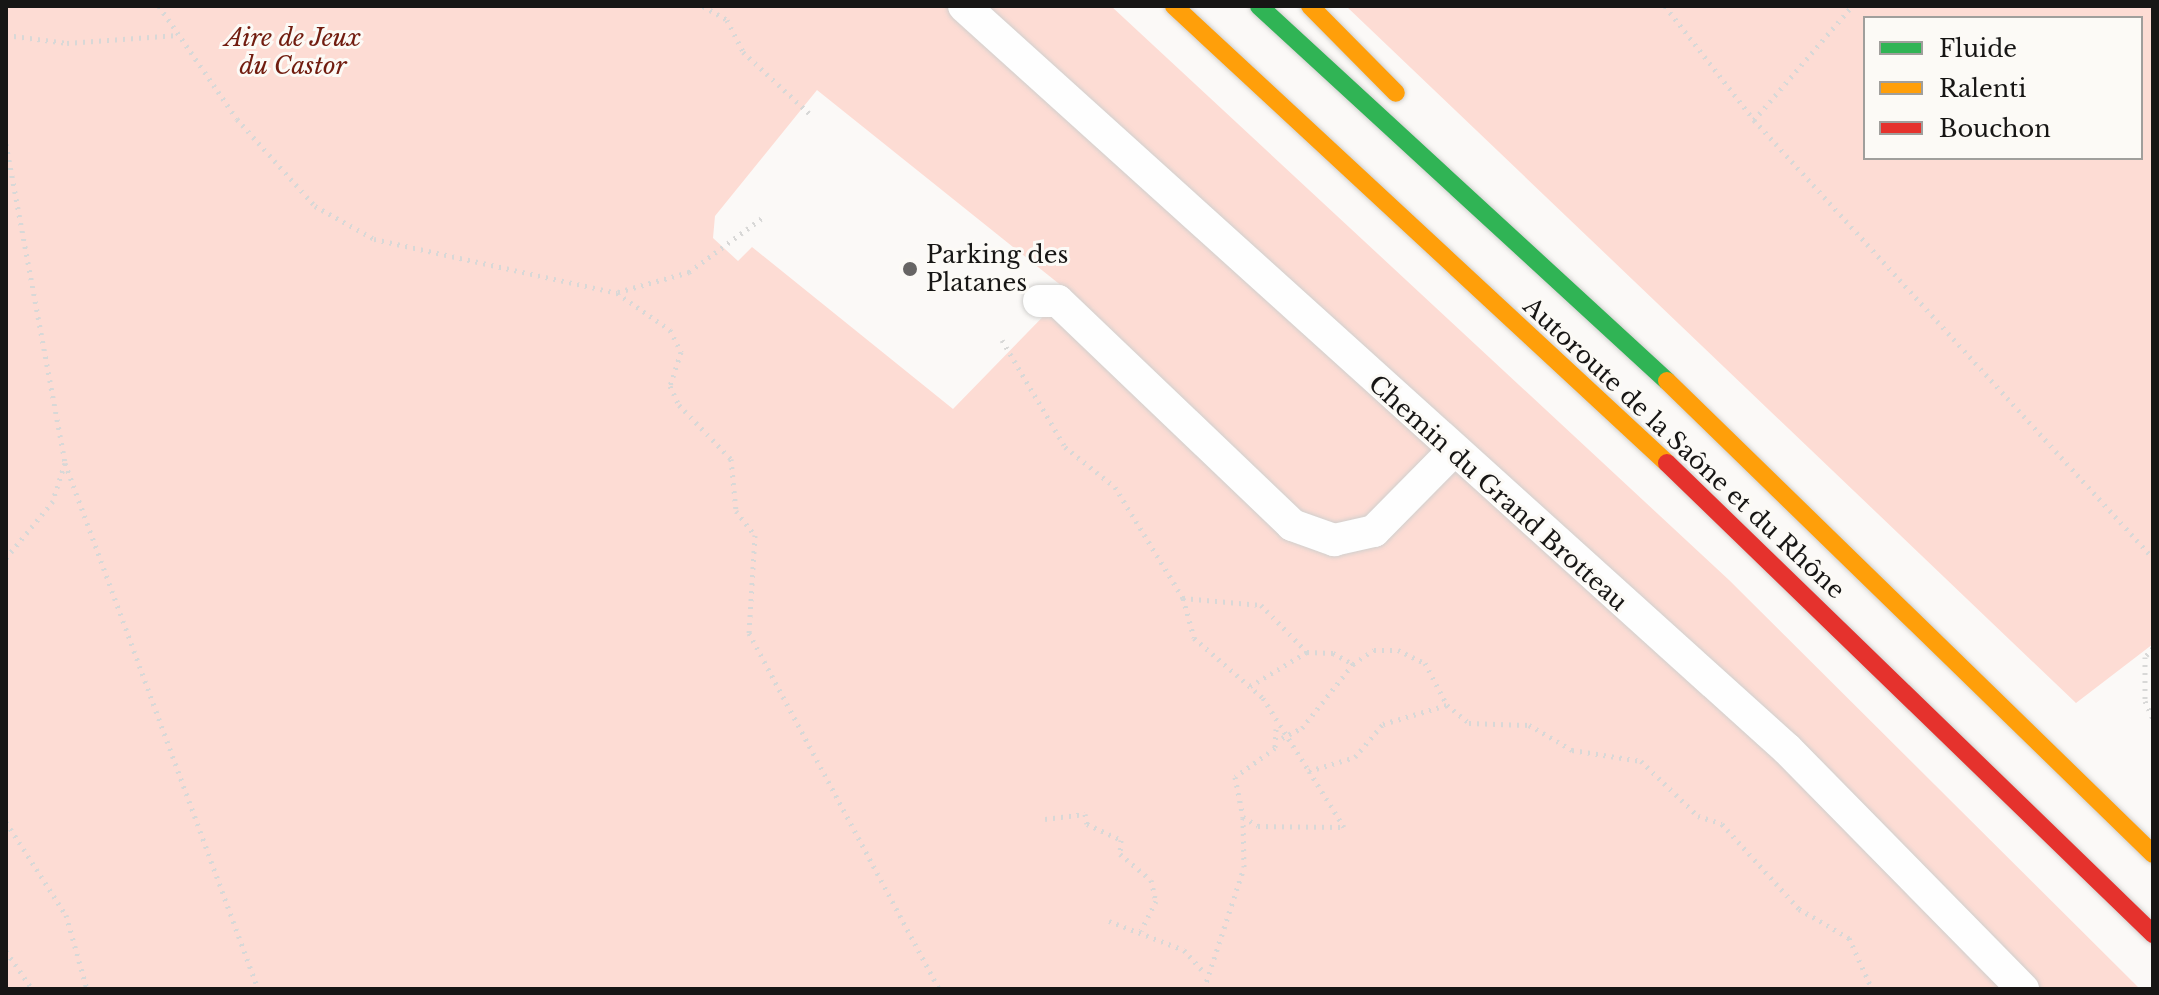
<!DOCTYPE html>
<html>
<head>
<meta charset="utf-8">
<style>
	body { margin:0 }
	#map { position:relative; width:2159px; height:995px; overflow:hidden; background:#fbf9f7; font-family:"Libre Baskerville",serif }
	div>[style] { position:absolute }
	.green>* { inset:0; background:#fddcd4 }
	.path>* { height:5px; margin-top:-2.5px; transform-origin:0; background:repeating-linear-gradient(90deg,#d8d8d7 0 2px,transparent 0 8px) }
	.roads { filter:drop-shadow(0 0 2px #d0cfcd) drop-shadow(0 0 2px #d0cfcd) }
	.street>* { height:32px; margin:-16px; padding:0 16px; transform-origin:16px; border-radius:16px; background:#fefefe }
	.fast>* { height:18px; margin:-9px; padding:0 9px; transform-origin:9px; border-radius:9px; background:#30b455 }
	.slow>* { height:18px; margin:-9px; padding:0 9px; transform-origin:9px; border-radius:9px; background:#ff9f0a }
	.jam>* { height:18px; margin:-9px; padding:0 9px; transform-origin:9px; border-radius:9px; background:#e5322d }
	.dots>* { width:22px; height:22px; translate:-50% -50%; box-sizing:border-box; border:4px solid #fcfaf6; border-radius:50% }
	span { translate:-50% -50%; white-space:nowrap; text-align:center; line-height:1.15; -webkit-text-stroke:6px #fcfaf6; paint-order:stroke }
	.park-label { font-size:24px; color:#711c0f; font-style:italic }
	.poi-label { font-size:24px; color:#171615 }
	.left { translate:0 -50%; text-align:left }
	.street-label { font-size:24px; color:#171615 }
	.frame { position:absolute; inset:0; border:8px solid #171615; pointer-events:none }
	.legend { position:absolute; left:1863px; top:16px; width:280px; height:144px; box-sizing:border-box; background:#fcfaf6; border:2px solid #a09f9c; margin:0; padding:10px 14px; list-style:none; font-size:24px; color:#171615 }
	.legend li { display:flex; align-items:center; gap:16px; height:40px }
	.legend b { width:40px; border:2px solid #a09f9c }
</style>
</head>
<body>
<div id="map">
	<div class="green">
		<div style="clip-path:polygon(evenodd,6px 6px,1111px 6px,1729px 580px,2140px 989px,6px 989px,6px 6px,817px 90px,1068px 291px,953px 409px,752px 247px,738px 261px,713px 238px,715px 216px,817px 90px)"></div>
		<div style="clip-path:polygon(evenodd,1346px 6px,2153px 6px,2153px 644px,2076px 703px,1346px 6px,2141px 18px,2141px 158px,1865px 158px,1865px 18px,2141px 18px)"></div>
	</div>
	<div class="path">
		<div style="left:159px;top:6px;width:137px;rotate:55.4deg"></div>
		<div style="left:237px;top:119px;width:117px;rotate:48.1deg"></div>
		<div style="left:315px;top:206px;width:68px;rotate:29.2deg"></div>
		<div style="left:374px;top:239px;width:249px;rotate:12.5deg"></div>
		<div style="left:617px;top:293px;width:65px;rotate:34.9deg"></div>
		<div style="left:670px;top:330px;width:25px;rotate:63deg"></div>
		<div style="left:681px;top:352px;width:36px;rotate:108deg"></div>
		<div style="left:670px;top:386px;width:21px;rotate:65deg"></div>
		<div style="left:679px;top:405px;width:75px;rotate:46.1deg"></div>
		<div style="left:731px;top:459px;width:52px;rotate:84.5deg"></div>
		<div style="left:736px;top:511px;width:31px;rotate:52deg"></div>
		<div style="left:755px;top:535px;width:98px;rotate:93.5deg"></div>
		<div style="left:749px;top:633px;width:404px;rotate:61.9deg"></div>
		<div style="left:703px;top:6px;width:28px;rotate:30deg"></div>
		<div style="left:727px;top:20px;width:36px;rotate:63deg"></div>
		<div style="left:743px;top:52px;width:94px;rotate:42.8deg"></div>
		<div style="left:1665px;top:6px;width:145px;rotate:52deg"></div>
		<div style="left:1754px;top:120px;width:592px;rotate:47.67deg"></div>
		<div style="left:6px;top:35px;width:62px;rotate:7.5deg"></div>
		<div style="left:67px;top:43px;width:111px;rotate:-4.1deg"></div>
		<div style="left:1754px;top:120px;width:150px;rotate:-49.3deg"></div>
		<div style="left:6px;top:144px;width:324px;rotate:79.5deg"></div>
		<div style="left:65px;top:463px;width:40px;rotate:108deg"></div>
		<div style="left:53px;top:501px;width:74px;rotate:129.5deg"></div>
		<div style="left:618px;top:292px;width:74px;rotate:-15.7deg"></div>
		<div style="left:689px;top:272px;width:91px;rotate:-36.5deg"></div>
		<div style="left:1002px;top:340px;width:124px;rotate:59.5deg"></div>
		<div style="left:1065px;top:447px;width:64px;rotate:38.7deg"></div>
		<div style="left:1115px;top:487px;width:130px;rotate:58.5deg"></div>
		<div style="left:1183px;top:598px;width:41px;rotate:74.6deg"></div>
		<div style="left:1194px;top:638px;width:91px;rotate:41deg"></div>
		<div style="left:1263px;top:698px;width:86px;rotate:57.8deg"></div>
		<div style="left:1309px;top:771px;width:48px;rotate:-16.9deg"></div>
		<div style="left:1355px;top:757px;width:43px;rotate:-49.7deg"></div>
		<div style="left:1383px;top:724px;width:67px;rotate:-16.5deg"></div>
		<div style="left:1447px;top:705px;width:28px;rotate:39deg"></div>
		<div style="left:1469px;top:723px;width:60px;rotate:1.9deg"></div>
		<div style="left:1529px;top:725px;width:50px;rotate:30.2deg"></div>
		<div style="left:1572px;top:750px;width:70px;rotate:9.1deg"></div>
		<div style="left:1641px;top:761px;width:79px;rotate:44deg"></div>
		<div style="left:1698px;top:816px;width:25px;rotate:18deg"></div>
		<div style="left:1722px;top:824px;width:115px;rotate:47.8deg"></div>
		<div style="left:1799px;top:909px;width:58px;rotate:30.1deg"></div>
		<div style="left:1849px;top:938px;width:56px;rotate:65.7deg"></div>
		<div style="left:65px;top:463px;width:560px;rotate:69.85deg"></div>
		<div style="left:1183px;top:598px;width:78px;rotate:5.1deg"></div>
		<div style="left:1261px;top:605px;width:66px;rotate:45.6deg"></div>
		<div style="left:1307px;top:652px;width:26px;rotate:2deg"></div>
		<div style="left:1333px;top:653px;width:23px;rotate:29deg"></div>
		<div style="left:1353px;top:664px;width:25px;rotate:-34deg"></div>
		<div style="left:1374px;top:650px;width:24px"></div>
		<div style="left:1398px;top:650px;width:30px;rotate:26deg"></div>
		<div style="left:1425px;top:663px;width:47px;rotate:62.4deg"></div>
		<div style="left:2153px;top:648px;width:12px;rotate:132deg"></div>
		<div style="left:2145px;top:657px;width:44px;rotate:90deg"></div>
		<div style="left:2145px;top:701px;width:20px;rotate:66deg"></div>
		<div style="left:1250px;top:686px;width:66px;rotate:-30.8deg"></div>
		<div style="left:1276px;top:729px;width:19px;rotate:93deg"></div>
		<div style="left:1275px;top:748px;width:49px;rotate:144.1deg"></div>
		<div style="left:1235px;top:777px;width:41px;rotate:78.7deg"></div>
		<div style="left:1243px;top:817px;width:17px;rotate:31deg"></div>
		<div style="left:1258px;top:826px;width:86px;rotate:0.7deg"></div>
		<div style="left:1344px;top:827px;width:66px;rotate:-122deg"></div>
		<div style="left:1282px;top:738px;width:22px;rotate:-27deg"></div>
		<div style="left:1302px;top:728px;width:82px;rotate:-51.4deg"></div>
		<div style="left:1045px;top:819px;width:40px;rotate:-7.1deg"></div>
		<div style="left:1085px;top:814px;width:10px;rotate:79deg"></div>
		<div style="left:1087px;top:824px;width:38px;rotate:25deg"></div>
		<div style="left:1121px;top:840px;width:14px;rotate:94deg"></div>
		<div style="left:1120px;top:854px;width:40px;rotate:40deg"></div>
		<div style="left:1151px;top:880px;width:22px;rotate:77deg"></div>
		<div style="left:1156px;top:901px;width:33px;rotate:117deg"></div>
		<div style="left:6px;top:822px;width:111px;rotate:57.2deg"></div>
		<div style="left:66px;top:915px;width:77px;rotate:74.2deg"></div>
		<div style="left:1109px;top:921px;width:80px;rotate:21.1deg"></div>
		<div style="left:1184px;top:950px;width:30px;rotate:48deg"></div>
		<div style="left:6px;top:951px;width:46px;rotate:55.6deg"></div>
		<div style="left:1204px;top:989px;width:128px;rotate:-71.8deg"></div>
		<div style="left:1244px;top:867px;width:49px;rotate:-91.2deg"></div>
	</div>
	<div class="roads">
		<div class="street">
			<div style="left:964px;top:6px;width:1109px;rotate:42.08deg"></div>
			<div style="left:1787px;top:749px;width:337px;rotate:45.5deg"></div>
			<div style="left:1039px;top:301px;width:19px"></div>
			<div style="left:1058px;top:301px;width:324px;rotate:43.7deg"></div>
			<div style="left:1292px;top:525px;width:45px;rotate:19.7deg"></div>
			<div style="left:1334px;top:540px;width:41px;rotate:-12.7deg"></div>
			<div style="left:1374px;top:531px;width:110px;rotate:-45.4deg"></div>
		</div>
		<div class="fast">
			<div style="left:1259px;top:6px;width:554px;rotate:42.59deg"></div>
		</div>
		<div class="slow">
			<div style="left:1174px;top:6px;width:672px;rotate:42.83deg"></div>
			<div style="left:1310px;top:6px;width:122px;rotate:45.3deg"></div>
			<div style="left:1667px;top:381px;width:678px;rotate:44.22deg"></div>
		</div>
		<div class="jam">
			<div style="left:1667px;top:463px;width:677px;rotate:44.1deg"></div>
		</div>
	</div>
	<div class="dots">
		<div style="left:910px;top:269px;background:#676564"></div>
	</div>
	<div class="park-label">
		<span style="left:293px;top:52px">Aire de Jeux<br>du Castor</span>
	</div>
	<div class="poi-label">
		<span class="left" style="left:926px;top:269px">Parking des<br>Platanes</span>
	</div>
	<div class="street-label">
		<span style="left:1684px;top:448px;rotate:43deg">Autoroute de la Saône et du Rhône</span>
		<span style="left:1498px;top:493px;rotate:42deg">Chemin du Grand Brotteau</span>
	</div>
	<div class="frame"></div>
	<ul class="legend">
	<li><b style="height:10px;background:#30b455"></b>Fluide</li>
	<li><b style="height:10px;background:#ff9f0a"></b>Ralenti</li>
	<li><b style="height:10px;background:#e5322d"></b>Bouchon</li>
	</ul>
</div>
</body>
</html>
